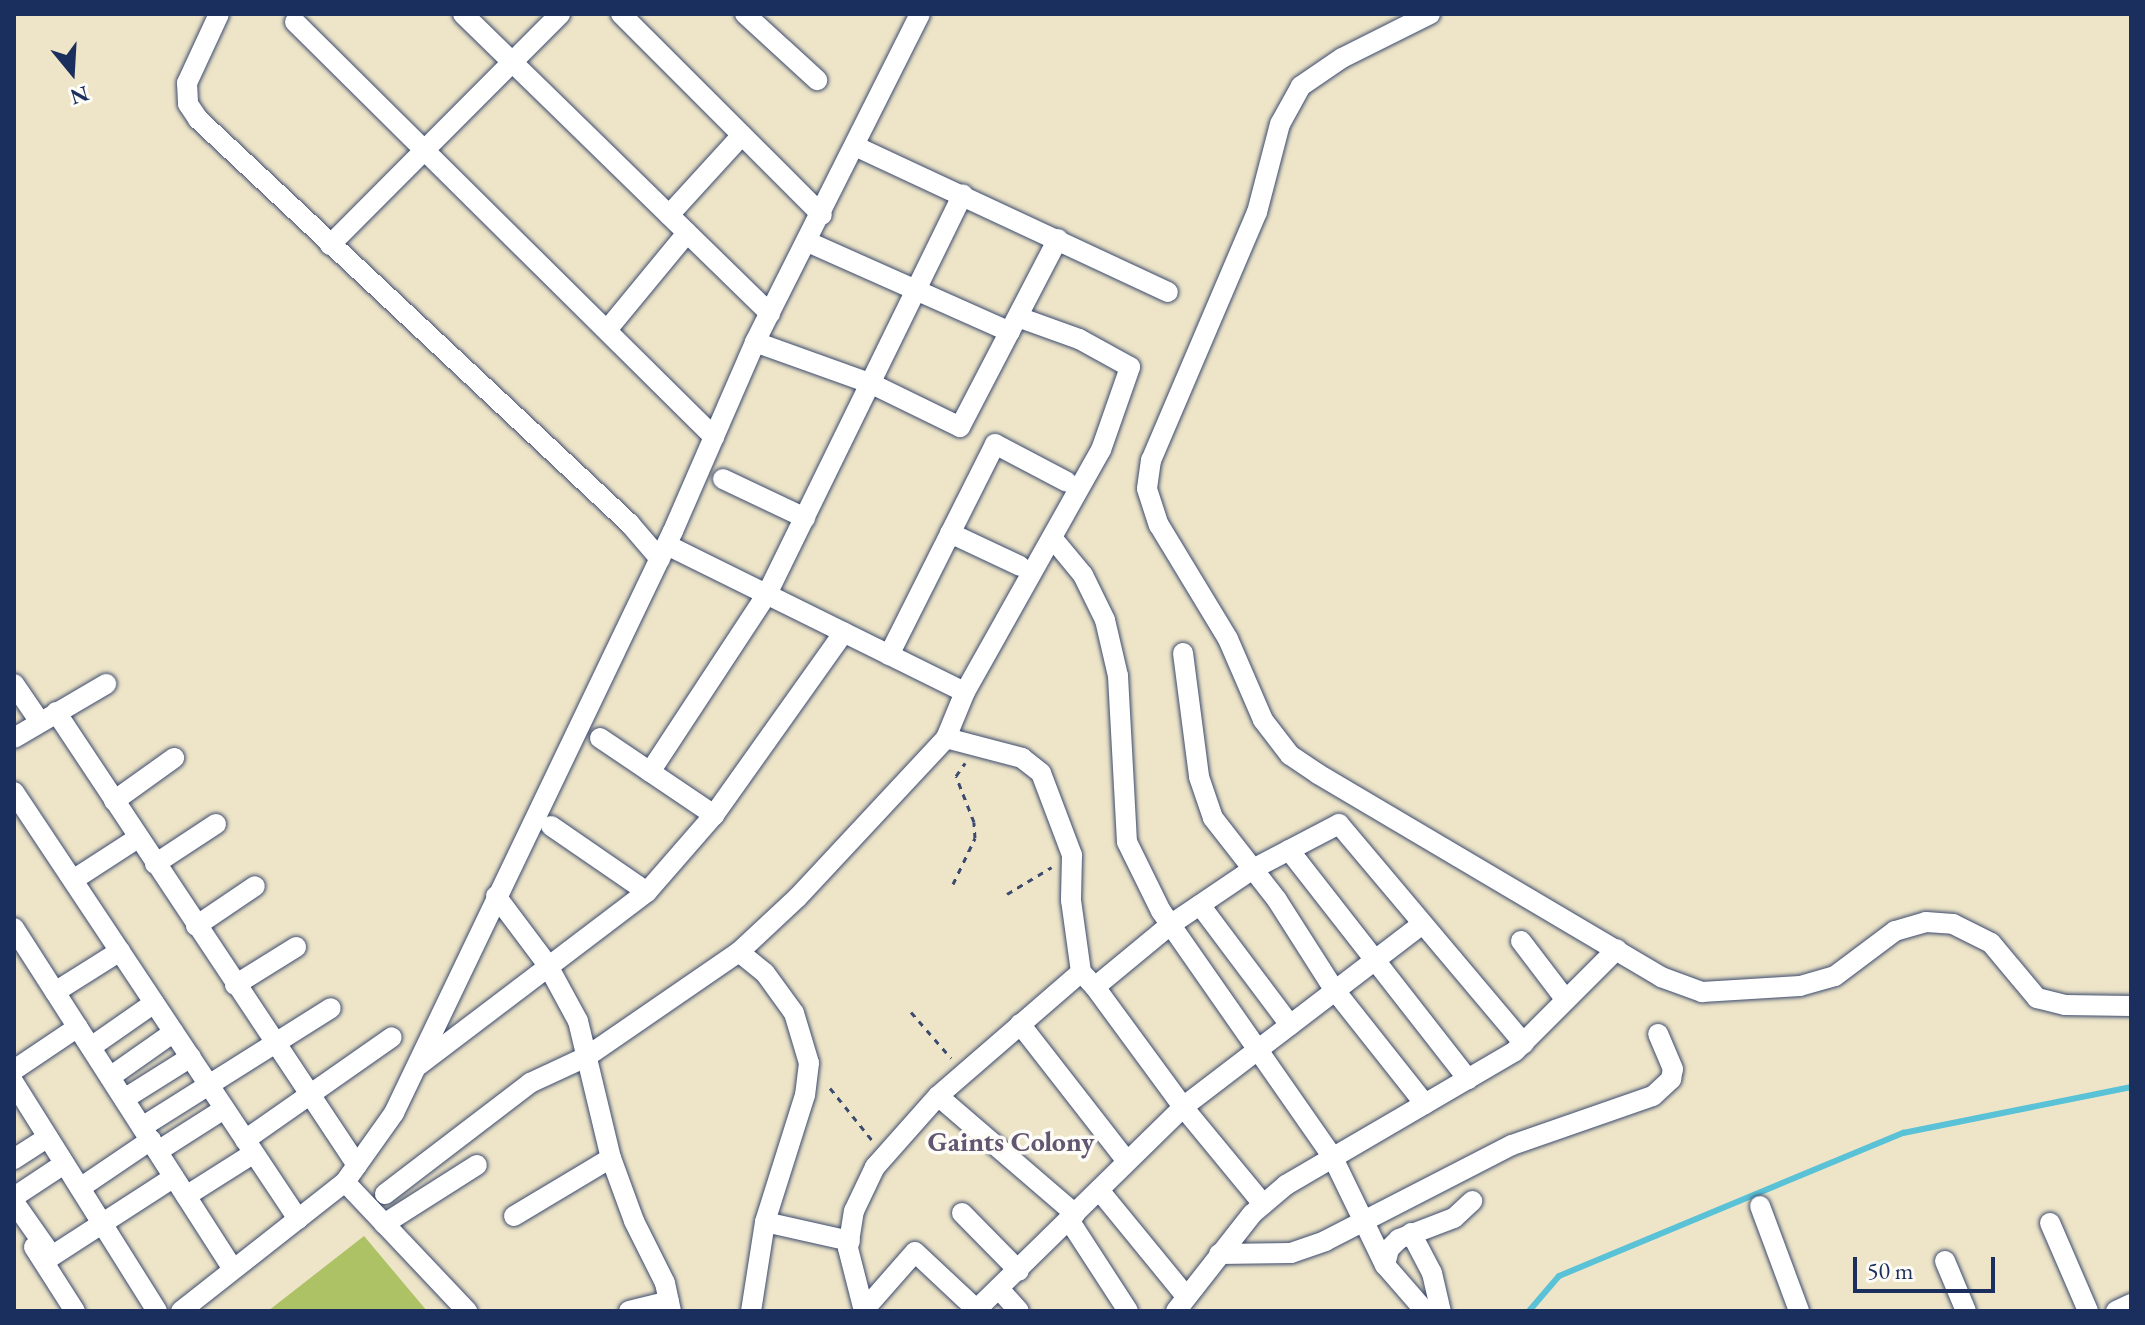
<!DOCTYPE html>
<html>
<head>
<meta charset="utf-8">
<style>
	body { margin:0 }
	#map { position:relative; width:2145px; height:1325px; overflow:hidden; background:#eee5c8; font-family:"EB Garamond",serif }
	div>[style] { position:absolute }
	.green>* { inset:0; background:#adc165 }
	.stream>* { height:6px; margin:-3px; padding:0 3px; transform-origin:3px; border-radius:3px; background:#59c2d6 }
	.path>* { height:3px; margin-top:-1.5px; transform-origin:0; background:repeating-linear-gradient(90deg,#3b4a6e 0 6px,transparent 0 12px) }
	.roads { filter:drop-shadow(0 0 2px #3b4a6e) drop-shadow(0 0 2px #3b4a6e) }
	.minor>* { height:20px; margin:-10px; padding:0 10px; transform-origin:10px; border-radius:10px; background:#fff }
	span { translate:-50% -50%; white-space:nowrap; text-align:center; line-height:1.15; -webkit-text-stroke:7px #fdfcf7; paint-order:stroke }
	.neighbourhood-label { font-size:28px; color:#635672; font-weight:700 }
	.frame { position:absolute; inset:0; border:16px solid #1b2f5e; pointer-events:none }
	.north { position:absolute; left:32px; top:32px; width:80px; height:80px; -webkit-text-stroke:6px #fdfcf7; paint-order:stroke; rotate:162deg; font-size:22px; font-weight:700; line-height:32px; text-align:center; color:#1b2f5e }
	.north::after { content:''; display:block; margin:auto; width:28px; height:36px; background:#1b2f5e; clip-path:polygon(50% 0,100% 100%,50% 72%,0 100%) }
	.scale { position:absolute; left:1853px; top:1257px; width:142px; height:36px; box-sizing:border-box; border:4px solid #1b2f5e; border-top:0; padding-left:10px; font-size:24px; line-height:28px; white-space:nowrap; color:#1b2f5e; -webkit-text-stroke:6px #fdfcf7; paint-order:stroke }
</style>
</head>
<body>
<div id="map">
	<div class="green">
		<div style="clip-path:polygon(364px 1236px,427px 1311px,268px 1311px)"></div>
	</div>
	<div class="stream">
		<div style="left:1529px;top:1311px;width:46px;rotate:-49.4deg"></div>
		<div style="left:1559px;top:1276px;width:373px;rotate:-22.6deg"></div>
		<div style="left:1903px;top:1133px;width:233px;rotate:-11.4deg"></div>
	</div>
	<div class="path">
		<div style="left:953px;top:884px;width:51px;rotate:-64.4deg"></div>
		<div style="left:975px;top:838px;width:16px;rotate:-94deg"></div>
		<div style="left:974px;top:822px;width:49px;rotate:-111.4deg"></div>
		<div style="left:956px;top:776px;width:16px;rotate:-55deg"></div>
		<div style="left:1007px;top:894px;width:52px;rotate:-31deg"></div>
		<div style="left:911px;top:1012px;width:61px;rotate:49deg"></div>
		<div style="left:830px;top:1088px;width:67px;rotate:51.1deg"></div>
	</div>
	<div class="roads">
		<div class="minor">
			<div style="left:219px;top:14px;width:76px;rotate:114.9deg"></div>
			<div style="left:187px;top:83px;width:21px;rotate:87deg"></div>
			<div style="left:188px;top:104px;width:18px;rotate:56deg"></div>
			<div style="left:198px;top:119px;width:592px;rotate:43.15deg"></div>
			<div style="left:630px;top:524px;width:46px;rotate:49.4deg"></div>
			<div style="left:463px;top:14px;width:429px;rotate:44.3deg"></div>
			<div style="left:621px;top:14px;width:284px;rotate:45deg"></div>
			<div style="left:745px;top:14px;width:98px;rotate:42.5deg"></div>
			<div style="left:1430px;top:14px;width:98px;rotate:153.4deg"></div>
			<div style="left:1342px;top:58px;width:50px;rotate:145.7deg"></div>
			<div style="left:1301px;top:86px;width:43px;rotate:118.9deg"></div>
			<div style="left:1280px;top:124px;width:91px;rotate:104.6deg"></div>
			<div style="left:1257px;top:212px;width:270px;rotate:113.1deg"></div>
			<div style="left:1151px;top:460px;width:29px;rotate:98deg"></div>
			<div style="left:1147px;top:489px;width:38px;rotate:72deg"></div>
			<div style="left:1159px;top:525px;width:133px;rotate:58.8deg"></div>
			<div style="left:1228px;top:639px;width:88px;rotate:66.6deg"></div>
			<div style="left:1263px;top:720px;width:44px;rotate:52.4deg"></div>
			<div style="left:1290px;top:755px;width:34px;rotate:34deg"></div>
			<div style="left:1318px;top:774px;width:399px;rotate:30.6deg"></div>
			<div style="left:1661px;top:977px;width:44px;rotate:20.1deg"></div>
			<div style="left:1702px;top:992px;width:98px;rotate:-3.5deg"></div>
			<div style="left:1800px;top:986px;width:36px;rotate:-16deg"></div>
			<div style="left:1835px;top:976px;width:75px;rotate:-36.9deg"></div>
			<div style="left:1895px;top:931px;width:32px;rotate:-16deg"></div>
			<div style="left:1926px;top:922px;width:27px;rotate:4deg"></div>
			<div style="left:1953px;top:924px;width:42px;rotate:26.6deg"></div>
			<div style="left:1991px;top:943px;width:72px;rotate:50.1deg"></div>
			<div style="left:2037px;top:998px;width:29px;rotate:14deg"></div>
			<div style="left:2065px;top:1005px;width:66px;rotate:0.9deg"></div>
			<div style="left:295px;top:22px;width:590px;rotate:44.73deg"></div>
			<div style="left:857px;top:147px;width:343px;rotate:25deg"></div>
			<div style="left:669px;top:215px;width:108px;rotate:-47.6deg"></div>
			<div style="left:808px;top:242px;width:221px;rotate:24deg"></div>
			<div style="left:330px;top:245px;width:326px;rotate:-45.1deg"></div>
			<div style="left:607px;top:330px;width:126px;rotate:-50.5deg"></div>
			<div style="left:755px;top:342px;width:124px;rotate:19.7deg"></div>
			<div style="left:872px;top:384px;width:98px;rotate:26deg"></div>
			<div style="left:960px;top:427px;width:212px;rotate:-62.5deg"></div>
			<div style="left:723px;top:479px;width:91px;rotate:25.4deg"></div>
			<div style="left:950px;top:533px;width:77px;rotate:25.2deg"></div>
			<div style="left:1054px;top:540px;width:45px;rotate:50.4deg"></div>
			<div style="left:1083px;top:575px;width:50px;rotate:63.9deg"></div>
			<div style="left:1105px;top:620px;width:57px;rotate:76.9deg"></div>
			<div style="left:1118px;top:676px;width:166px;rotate:86.9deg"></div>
			<div style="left:1127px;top:842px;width:77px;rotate:63.8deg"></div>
			<div style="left:1161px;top:911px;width:301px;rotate:55.1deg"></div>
			<div style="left:1333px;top:1158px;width:119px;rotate:64.1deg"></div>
			<div style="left:1385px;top:1265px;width:61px;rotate:49deg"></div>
			<div style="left:667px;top:545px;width:332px;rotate:26.3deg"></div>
			<div style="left:1183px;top:653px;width:125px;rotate:82.6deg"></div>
			<div style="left:1199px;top:777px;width:43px;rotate:71.1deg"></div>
			<div style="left:1213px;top:818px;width:104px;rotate:52deg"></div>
			<div style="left:1277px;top:900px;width:104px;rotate:57.5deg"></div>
			<div style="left:1333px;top:988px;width:148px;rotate:51.6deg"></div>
			<div style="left:889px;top:655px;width:236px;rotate:-63.3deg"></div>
			<div style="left:995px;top:444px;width:81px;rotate:27.8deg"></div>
			<div style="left:14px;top:684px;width:46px;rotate:55.6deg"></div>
			<div style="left:56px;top:712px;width:544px;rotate:56.4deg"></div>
			<div style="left:14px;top:738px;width:107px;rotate:-30.4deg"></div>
			<div style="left:600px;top:738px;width:138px;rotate:34deg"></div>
			<div style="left:946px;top:738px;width:79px;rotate:14.7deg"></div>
			<div style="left:1022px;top:758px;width:24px;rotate:38deg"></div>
			<div style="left:1041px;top:773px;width:88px;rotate:69.3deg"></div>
			<div style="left:1072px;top:855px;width:45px;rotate:91.3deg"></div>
			<div style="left:1071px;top:900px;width:73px;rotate:82.1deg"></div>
			<div style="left:650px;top:772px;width:213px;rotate:-56.7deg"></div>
			<div style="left:767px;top:594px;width:445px;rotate:-63.9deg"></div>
			<div style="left:14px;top:792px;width:513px;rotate:56.37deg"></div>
			<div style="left:114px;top:801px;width:74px;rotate:-35.6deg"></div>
			<div style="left:551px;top:826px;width:116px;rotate:34.5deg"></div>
			<div style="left:1289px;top:850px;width:291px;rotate:52deg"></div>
			<div style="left:155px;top:864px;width:73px;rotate:-33.3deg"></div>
			<div style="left:73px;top:880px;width:77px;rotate:-32.9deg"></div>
			<div style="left:496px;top:896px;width:85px;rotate:53.1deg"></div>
			<div style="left:547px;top:964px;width:65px;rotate:61.5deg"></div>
			<div style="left:578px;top:1021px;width:141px;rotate:76.5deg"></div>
			<div style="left:611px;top:1158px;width:67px;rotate:69.9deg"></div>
			<div style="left:634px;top:1221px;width:69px;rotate:63.4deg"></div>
			<div style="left:665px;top:1283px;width:29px;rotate:78deg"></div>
			<div style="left:1200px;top:905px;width:150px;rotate:53.1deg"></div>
			<div style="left:196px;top:926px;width:71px;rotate:-34.1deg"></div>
			<div style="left:14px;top:928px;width:405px;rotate:57.3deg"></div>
			<div style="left:1521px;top:941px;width:74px;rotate:52.7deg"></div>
			<div style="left:739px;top:952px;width:33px;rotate:39deg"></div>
			<div style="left:765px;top:973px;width:49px;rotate:54.1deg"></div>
			<div style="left:794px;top:1013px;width:52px;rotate:73.3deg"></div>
			<div style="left:809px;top:1063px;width:32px;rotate:97deg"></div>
			<div style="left:805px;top:1095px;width:133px;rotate:107.5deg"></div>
			<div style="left:765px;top:1222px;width:90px;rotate:98.9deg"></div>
			<div style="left:235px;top:985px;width:72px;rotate:-31.9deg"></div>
			<div style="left:1095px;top:987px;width:149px;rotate:53.7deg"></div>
			<div style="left:1183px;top:1107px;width:126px;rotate:50.5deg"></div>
			<div style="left:55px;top:992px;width:77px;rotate:-32.2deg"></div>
			<div style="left:1020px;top:1024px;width:172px;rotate:52.1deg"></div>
			<div style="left:91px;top:1047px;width:77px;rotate:-34.9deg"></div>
			<div style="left:419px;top:1065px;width:286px;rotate:-37.2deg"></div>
			<div style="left:647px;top:892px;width:102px;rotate:-49deg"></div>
			<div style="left:714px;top:815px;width:224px;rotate:-54.6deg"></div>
			<div style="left:14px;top:1070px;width:77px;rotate:-33.9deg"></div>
			<div style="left:110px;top:1077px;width:78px;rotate:-35.1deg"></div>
			<div style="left:14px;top:1083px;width:269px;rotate:57.9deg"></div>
			<div style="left:938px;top:1096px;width:181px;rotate:40.7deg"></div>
			<div style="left:124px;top:1099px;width:79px;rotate:-32.1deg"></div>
			<div style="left:142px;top:1127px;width:223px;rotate:-32.2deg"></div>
			<div style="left:245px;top:1140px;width:179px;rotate:-35deg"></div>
			<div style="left:158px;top:1151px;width:78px;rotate:-32.5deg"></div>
			<div style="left:14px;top:1159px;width:40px;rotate:-32.9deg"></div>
			<div style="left:345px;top:1182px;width:85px;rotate:-54.6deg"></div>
			<div style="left:394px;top:1113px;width:645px;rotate:-64.39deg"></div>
			<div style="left:673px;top:531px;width:206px;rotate:-66.5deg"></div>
			<div style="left:755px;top:342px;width:367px;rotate:-63.3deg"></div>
			<div style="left:80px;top:1188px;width:86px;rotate:-34.1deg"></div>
			<div style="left:1099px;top:1190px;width:134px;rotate:50.7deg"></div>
			<div style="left:385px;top:1194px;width:183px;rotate:-37.4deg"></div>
			<div style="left:530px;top:1083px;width:62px;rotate:-24.9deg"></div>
			<div style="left:586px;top:1057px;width:186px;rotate:-34.5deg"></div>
			<div style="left:739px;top:952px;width:79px;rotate:-43deg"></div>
			<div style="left:797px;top:898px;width:219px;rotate:-47deg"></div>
			<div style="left:946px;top:738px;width:50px;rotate:-67.6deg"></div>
			<div style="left:965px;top:692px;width:278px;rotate:-60.7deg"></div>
			<div style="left:1101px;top:450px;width:88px;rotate:-70.7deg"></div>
			<div style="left:1130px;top:367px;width:58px;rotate:-151.2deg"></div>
			<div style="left:1079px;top:339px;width:65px;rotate:-160.2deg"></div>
			<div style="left:186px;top:1196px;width:80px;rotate:-32.3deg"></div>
			<div style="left:14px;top:1197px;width:60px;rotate:-33.4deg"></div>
			<div style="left:14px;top:1202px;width:66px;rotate:54.9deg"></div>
			<div style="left:52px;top:1256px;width:145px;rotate:-32.9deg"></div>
			<div style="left:1760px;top:1206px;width:112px;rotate:69.6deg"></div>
			<div style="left:962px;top:1213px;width:81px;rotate:45.5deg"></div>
			<div style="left:514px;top:1216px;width:113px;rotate:-30.9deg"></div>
			<div style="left:1069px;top:1220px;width:108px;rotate:57deg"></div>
			<div style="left:765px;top:1222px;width:87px;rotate:12.6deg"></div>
			<div style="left:2050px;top:1223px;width:96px;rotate:66.6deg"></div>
			<div style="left:384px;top:1224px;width:110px;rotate:-32.4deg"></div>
			<div style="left:1411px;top:1233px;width:45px;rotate:62.3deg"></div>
			<div style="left:1432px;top:1273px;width:39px;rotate:77deg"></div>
			<div style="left:34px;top:1247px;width:76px;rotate:57.4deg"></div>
			<div style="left:1219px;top:1254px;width:72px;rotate:-0.8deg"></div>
			<div style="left:1291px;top:1253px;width:36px;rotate:-19deg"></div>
			<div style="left:1325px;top:1241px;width:210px;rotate:-27.2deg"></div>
			<div style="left:1512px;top:1145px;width:149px;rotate:-19.2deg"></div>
			<div style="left:1653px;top:1096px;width:25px;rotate:-43deg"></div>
			<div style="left:1671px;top:1079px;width:10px;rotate:-79deg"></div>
			<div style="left:1673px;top:1069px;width:38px;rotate:-113deg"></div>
			<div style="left:1945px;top:1261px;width:54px;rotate:67.2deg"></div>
			<div style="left:1385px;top:1265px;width:16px;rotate:-76deg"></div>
			<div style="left:1389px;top:1249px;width:14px;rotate:-45deg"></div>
			<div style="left:1399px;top:1239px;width:59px;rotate:-20.9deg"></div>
			<div style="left:1454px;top:1218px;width:25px;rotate:-43deg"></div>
			<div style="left:1000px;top:1290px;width:28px;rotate:48deg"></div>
			<div style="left:864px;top:1310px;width:77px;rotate:-48.7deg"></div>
			<div style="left:915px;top:1252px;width:85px;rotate:43.1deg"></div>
			<div style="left:181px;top:1311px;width:209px;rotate:-38.2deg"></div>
			<div style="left:345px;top:1182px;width:178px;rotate:46.6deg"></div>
			<div style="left:629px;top:1311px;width:41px;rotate:-14deg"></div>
			<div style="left:864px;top:1311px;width:65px;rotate:-104.3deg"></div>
			<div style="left:848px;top:1248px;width:37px;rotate:-81deg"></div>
			<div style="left:854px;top:1211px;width:49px;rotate:-64.5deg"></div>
			<div style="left:875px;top:1167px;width:95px;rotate:-48.4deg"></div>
			<div style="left:938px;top:1096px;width:189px;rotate:-40.9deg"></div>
			<div style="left:1081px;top:972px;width:21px;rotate:47deg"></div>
			<div style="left:1095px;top:987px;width:97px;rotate:-39.6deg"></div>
			<div style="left:1170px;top:925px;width:100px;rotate:-34deg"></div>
			<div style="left:1253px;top:869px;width:97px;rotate:-27.6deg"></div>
			<div style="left:1339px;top:824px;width:287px;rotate:49.9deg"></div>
			<div style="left:975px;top:1311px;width:291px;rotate:-44.4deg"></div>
			<div style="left:1183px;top:1107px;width:300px;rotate:-37.4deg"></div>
			<div style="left:1176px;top:1311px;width:123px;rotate:-51.9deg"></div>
			<div style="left:1252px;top:1214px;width:45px;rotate:-40.5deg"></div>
			<div style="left:1286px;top:1185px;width:265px;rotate:-30.3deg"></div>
			<div style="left:1515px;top:1051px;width:144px;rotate:-45deg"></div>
			<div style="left:2116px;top:1311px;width:17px;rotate:-25deg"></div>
		</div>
	</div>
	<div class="neighbourhood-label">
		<span style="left:1011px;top:1141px">Gaints Colony</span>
	</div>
	<div class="frame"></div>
	<div class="north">N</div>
	<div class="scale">50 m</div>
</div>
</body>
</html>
